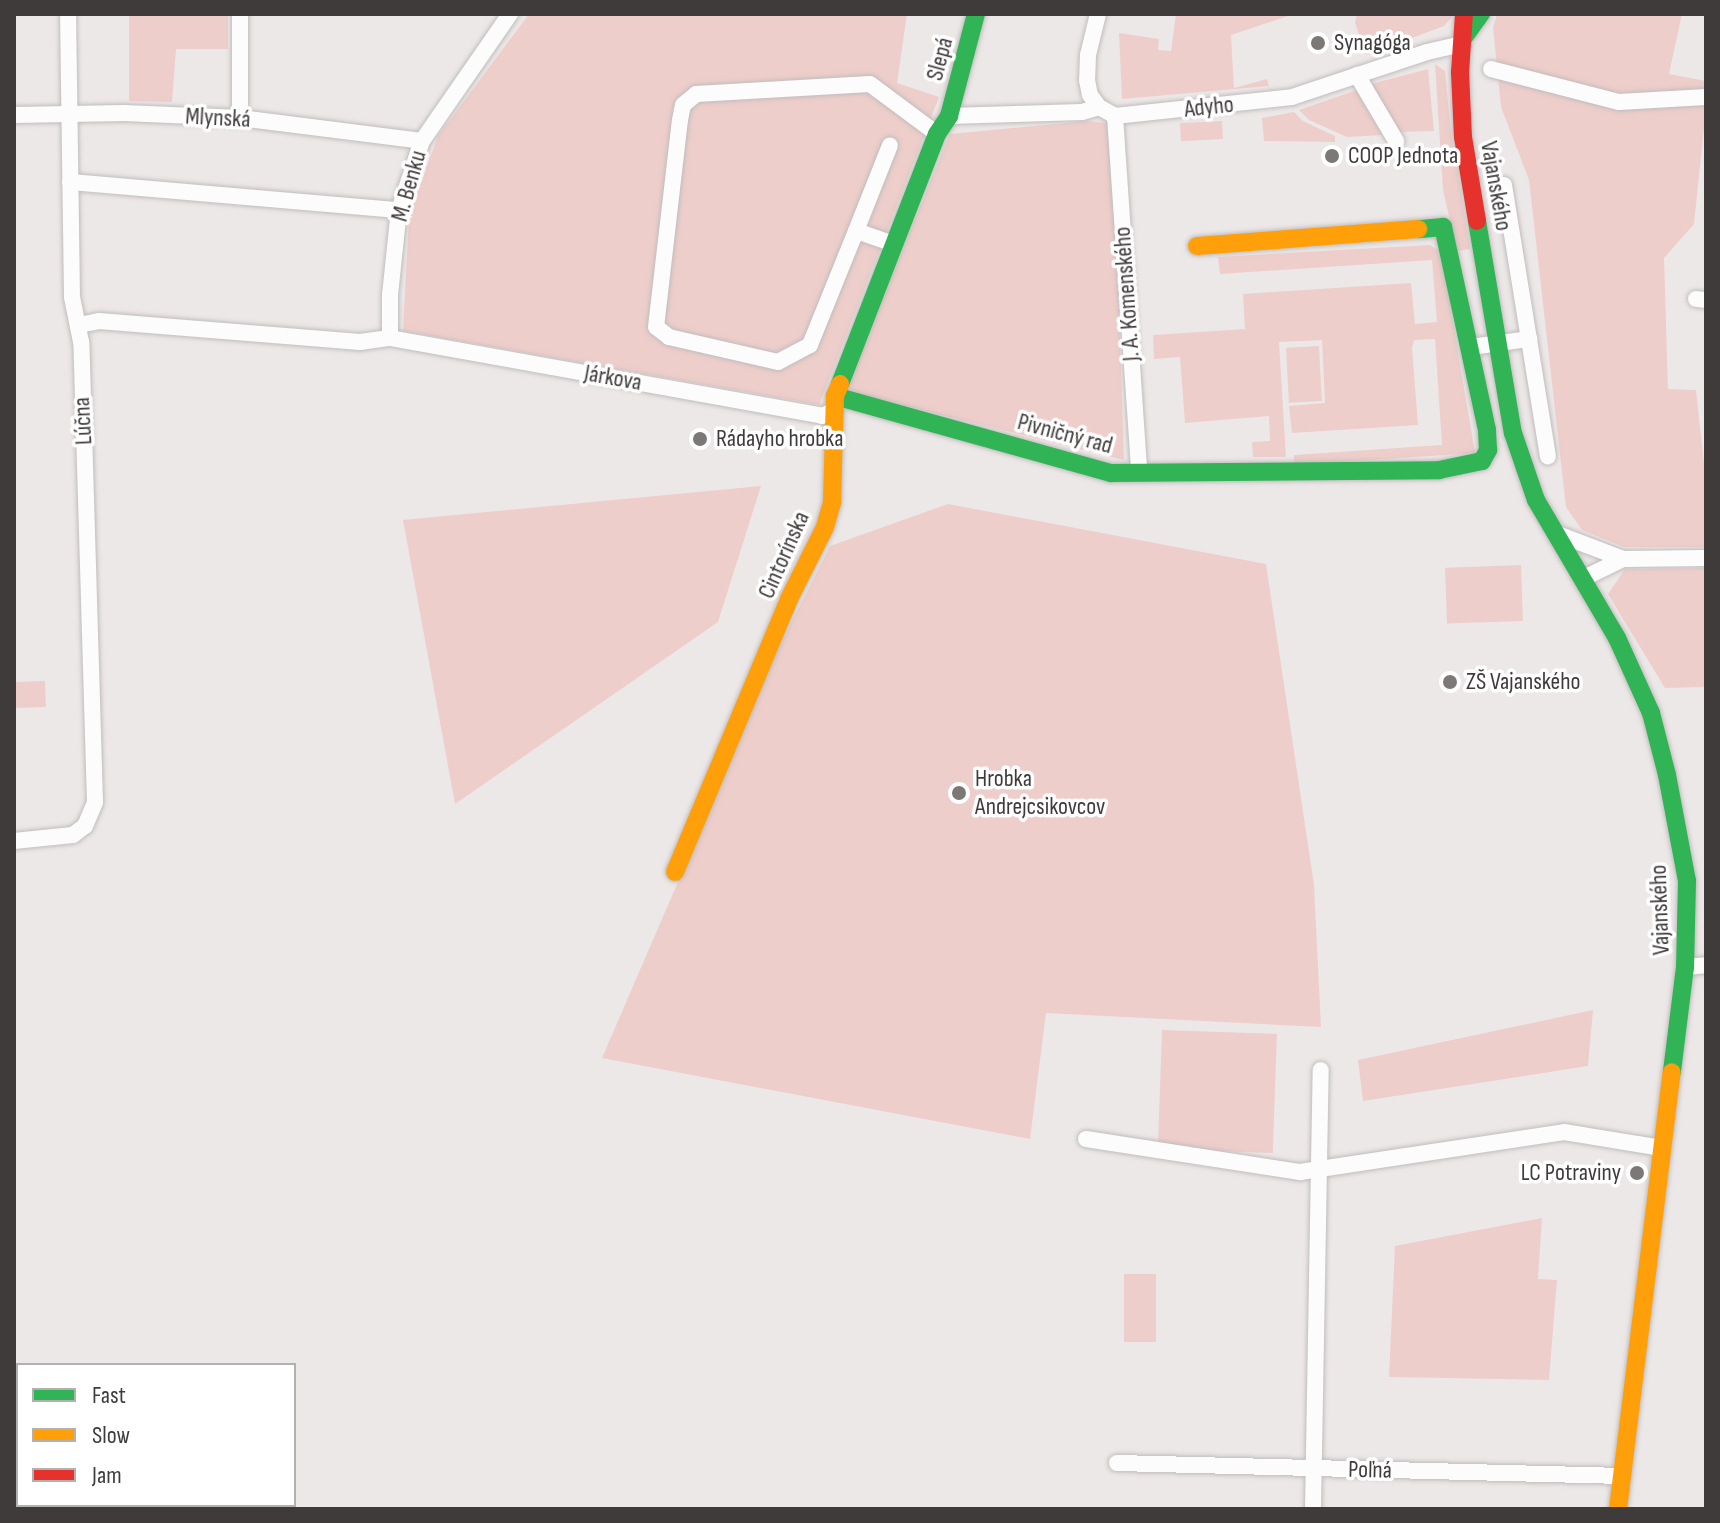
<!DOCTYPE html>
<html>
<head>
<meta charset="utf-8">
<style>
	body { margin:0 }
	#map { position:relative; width:1720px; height:1523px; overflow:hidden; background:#ede8e8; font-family:"Sofia Sans Condensed",sans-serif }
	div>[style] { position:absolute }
	.green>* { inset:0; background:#eececa; transform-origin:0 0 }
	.roads { filter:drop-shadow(0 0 2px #c1bdbd) drop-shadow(0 0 2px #c1bdbd) }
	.street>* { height:16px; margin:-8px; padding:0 8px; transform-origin:8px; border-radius:8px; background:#fcfcfc }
	.fast>* { height:18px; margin:-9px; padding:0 9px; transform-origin:9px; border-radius:9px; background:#30b455 }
	.slow>* { height:18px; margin:-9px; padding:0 9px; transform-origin:9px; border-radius:9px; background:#ff9f0a }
	.jam>* { height:18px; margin:-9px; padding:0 9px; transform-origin:9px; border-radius:9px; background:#e5322d }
	.dots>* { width:22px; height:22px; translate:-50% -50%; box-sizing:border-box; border:4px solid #fff; border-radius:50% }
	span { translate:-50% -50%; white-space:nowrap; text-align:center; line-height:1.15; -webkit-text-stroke:7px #fff; paint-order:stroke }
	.poi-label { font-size:24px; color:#3f3b3b }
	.left { translate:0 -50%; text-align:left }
	.right { translate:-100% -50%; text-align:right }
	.street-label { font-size:24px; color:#3f3b3b }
	.frame { position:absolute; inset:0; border:16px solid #3f3b3b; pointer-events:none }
	.legend { position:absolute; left:16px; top:1363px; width:280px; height:144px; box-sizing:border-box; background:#fff; border:2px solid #b2b1b1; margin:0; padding:10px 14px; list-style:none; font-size:24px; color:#3f3b3b }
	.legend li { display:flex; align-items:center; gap:16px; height:40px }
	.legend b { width:40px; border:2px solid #b2b1b1 }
</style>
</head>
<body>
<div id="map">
	<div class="green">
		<div style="clip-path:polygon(129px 14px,228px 14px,228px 49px,176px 49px,172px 102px,129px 101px)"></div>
		<div style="clip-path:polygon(529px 14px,907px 14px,897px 83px,939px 97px,819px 405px,403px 331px,409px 216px,438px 136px)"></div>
		<div style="clip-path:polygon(1176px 14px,1294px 14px,1231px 35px,1234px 88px,1267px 79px,1269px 86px,1122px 99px,1119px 33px,1159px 39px,1158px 50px,1171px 51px)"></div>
		<div style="clip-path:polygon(1357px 14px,1451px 14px,1452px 17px,1444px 26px,1366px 55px,1355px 23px)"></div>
		<div style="clip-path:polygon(1497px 14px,1682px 14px,1669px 74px,1706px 81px,1706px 109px,1694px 224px,1664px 258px,1668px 389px,1696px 390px,1706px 482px,1706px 547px,1624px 547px,1582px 530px,1566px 507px,1529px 180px,1501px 107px,1493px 28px)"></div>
		<div style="clip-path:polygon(1435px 64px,1445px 71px,1451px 133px,1470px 249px,1457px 251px,1443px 190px)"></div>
		<div style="clip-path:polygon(1428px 69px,1434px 131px,1399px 132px,1371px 84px)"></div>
		<div style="clip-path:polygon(1357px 90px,1383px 135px,1347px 137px,1309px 120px,1299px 110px)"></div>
		<div style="clip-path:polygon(1294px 112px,1303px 121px,1335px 136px,1335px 142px,1264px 141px,1262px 118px)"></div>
		<div style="clip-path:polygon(1088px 121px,1113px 124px,1124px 460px,845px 391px,950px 134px)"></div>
		<div style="left:1222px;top:121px;width:18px;height:42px;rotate:87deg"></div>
		<div style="clip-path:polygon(1430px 245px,1441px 252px,1475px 453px,1294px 465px,1294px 455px,1442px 445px,1435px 339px,1414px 340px,1412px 348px,1418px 425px,1292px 433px,1289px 406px,1325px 403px,1322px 340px,1279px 342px,1286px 457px,1253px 457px,1252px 442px,1270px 441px,1269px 416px,1185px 423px,1180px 357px,1154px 359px,1153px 335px,1245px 329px,1243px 294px,1411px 283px,1415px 324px,1437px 322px,1432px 260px,1220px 274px,1218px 257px)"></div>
		<div style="left:1319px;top:346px;width:55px;height:33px;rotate:87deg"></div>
		<div style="clip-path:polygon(761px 486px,718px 622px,455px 804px,403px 520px)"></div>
		<div style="clip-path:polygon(948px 504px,1266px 564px,1314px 885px,1321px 1027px,1046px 1013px,1030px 1139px,602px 1058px,781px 643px,830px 546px)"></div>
		<div style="left:1521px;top:565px;width:56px;height:76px;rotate:88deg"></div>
		<div style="clip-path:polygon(1706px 568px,1706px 687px,1665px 688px,1608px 594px,1625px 569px)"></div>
		<div style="left:45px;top:681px;width:26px;height:31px;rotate:88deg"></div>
		<div style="clip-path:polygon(1593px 1010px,1588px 1066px,1363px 1101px,1358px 1060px)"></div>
		<div style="left:1162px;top:1030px;width:115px;height:119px;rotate:2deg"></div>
		<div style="clip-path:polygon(1542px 1218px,1538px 1279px,1557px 1280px,1549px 1380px,1389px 1377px,1395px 1246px)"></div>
		<div style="left:1124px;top:1274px;width:32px;height:68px"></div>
	</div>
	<div class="roads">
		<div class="street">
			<div style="left:1098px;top:14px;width:42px;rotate:103.7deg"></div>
			<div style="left:1088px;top:55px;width:25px;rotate:92deg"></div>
			<div style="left:1087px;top:80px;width:15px;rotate:79deg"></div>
			<div style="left:1090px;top:95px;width:15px;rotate:53deg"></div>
			<div style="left:1099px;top:107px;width:18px;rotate:29deg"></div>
			<div style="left:1115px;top:116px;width:178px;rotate:-6.1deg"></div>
			<div style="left:1292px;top:97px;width:142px;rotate:-18.4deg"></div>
			<div style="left:1427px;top:52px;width:37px;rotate:-13deg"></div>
			<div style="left:1491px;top:69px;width:132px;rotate:14.5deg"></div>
			<div style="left:1619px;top:102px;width:87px;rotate:-3.3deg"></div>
			<div style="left:1357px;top:75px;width:77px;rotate:59.4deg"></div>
			<div style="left:14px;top:115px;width:110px;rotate:-1deg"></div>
			<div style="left:124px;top:113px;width:116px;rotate:2.5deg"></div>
			<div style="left:240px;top:118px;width:183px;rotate:7.2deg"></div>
			<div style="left:949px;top:116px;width:133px;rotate:-1.7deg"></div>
			<div style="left:1082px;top:112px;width:18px;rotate:-16deg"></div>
			<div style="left:1115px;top:116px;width:357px;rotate:86.1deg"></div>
			<div style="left:240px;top:118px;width:104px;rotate:-90deg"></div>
			<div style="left:70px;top:182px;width:330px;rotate:4.9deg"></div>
			<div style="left:1504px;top:185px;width:275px;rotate:80.8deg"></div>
			<div style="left:856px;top:231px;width:92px;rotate:-68.4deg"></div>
			<div style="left:894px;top:244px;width:40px;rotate:-161.1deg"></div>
			<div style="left:856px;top:231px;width:123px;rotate:112deg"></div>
			<div style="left:810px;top:345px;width:36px;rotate:152deg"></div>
			<div style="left:778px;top:362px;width:112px;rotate:-167.1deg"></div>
			<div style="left:669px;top:337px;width:16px;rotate:-142deg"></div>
			<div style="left:656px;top:327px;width:208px;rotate:-83.4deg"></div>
			<div style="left:680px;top:120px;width:15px;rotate:-79deg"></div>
			<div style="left:683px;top:105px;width:17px;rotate:-40deg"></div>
			<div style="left:696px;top:94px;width:174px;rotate:-3.3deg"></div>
			<div style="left:870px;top:84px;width:84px;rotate:36.7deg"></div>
			<div style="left:1696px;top:299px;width:10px;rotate:6deg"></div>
			<div style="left:79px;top:325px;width:20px;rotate:-11deg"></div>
			<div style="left:99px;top:321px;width:262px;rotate:4.6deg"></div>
			<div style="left:360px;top:342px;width:30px;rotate:-8deg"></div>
			<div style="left:390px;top:338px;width:439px;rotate:10.2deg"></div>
			<div style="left:822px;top:416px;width:14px;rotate:-25deg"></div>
			<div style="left:390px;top:338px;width:43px;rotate:-90deg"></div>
			<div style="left:390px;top:295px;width:85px;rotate:-84deg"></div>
			<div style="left:399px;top:210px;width:73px;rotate:-71.6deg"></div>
			<div style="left:422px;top:141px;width:155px;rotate:-55.3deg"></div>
			<div style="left:1471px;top:347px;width:59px;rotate:-7.9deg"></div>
			<div style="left:1555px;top:533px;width:73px;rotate:20.9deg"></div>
			<div style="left:1582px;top:579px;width:46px;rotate:-26deg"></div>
			<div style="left:1623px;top:559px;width:83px;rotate:-0.7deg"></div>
			<div style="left:14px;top:841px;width:59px;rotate:-5.8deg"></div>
			<div style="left:73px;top:835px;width:15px;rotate:-37deg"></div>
			<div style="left:85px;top:826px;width:26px;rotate:-67deg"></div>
			<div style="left:95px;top:802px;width:460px;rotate:-91.7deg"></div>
			<div style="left:81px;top:342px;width:46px;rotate:-101.3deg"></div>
			<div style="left:72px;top:297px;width:283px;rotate:-90.8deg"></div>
			<div style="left:1685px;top:967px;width:21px;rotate:-5deg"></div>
			<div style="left:1086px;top:1139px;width:217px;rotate:8.8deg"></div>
			<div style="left:1300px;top:1172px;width:267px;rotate:-8.6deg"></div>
			<div style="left:1564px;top:1132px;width:99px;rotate:9.3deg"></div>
			<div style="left:1117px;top:1463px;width:505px;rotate:1.47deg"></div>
			<div style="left:1313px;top:1509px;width:439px;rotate:-89deg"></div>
		</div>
		<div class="fast">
			<div style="left:1464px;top:37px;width:29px;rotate:-54deg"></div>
			<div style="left:1477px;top:221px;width:215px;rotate:80.4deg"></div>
			<div style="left:1513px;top:433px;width:71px;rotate:71.1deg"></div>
			<div style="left:1536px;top:500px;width:160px;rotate:59.6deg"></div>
			<div style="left:1617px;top:638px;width:82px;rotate:65.6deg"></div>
			<div style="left:1651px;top:713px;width:64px;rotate:75.5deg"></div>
			<div style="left:1667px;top:775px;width:108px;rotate:79.3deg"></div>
			<div style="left:1687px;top:881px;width:86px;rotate:91.3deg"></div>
			<div style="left:1685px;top:967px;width:106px;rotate:97.1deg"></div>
			<div style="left:840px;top:384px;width:268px;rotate:-68.8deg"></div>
			<div style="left:937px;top:134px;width:22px;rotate:-56deg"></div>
			<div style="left:949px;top:116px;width:106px;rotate:-75.2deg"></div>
			<div style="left:835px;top:396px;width:287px;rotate:15.6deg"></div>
			<div style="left:1111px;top:473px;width:328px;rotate:-0.5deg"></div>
			<div style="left:1439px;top:470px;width:44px;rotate:-11.8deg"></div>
			<div style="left:1482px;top:461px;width:13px;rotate:-61deg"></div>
			<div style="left:1488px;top:450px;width:20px;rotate:-93deg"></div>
			<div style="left:1487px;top:430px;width:208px;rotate:-102.2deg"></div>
			<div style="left:1443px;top:227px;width:25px;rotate:175deg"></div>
		</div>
		<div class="slow">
			<div style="left:1197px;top:246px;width:222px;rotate:-4.4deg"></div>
			<div style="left:675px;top:872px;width:296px;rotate:-67.3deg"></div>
			<div style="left:789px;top:599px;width:80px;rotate:-63.4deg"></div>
			<div style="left:825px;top:527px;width:26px;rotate:-74deg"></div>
			<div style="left:832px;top:502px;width:106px;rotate:-88.4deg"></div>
			<div style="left:835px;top:396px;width:13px;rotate:-67deg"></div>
			<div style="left:1618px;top:1509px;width:440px;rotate:-83deg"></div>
		</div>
		<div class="jam">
			<div style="left:1464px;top:14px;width:58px;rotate:93.9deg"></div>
			<div style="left:1460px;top:72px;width:65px;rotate:87.4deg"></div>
			<div style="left:1463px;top:137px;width:85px;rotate:80.5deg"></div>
		</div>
	</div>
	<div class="dots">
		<div style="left:1318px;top:43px;background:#7c7878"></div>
		<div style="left:1332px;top:156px;background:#7c7878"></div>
		<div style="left:700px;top:439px;background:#7c7878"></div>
		<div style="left:1450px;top:682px;background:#7c7878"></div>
		<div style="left:959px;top:793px;background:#7c7878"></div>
		<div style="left:1637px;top:1173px;background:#7c7878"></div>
	</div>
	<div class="poi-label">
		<span class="left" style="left:1334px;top:43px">Synagóga</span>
		<span class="left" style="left:1348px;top:156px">COOP Jednota</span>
		<span class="left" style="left:716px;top:439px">Rádayho hrobka</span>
		<span class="left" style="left:1466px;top:682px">ZŠ Vajanského</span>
		<span class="left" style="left:975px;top:793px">Hrobka<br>Andrejcsikovcov</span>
		<span class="right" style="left:1621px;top:1173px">LC Potraviny</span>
	</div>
	<div class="street-label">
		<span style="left:940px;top:59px;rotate:-75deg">Slepá</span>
		<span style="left:1209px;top:107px;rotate:-6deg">Adyho</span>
		<span style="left:218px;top:118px;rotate:3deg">Mlynská</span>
		<span style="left:409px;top:186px;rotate:-74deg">M. Benku</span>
		<span style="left:1496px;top:186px;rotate:80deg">Vajanského</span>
		<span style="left:1127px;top:294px;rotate:-94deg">J. A. Komenského</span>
		<span style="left:613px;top:378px;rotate:10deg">Járkova</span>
		<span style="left:83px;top:421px;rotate:-93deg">Lúčna</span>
		<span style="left:1065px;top:434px;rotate:15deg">Pivničný rad</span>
		<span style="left:784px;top:555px;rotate:-66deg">Cintorínska</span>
		<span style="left:1660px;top:910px;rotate:-92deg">Vajanského</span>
		<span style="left:1370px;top:1470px;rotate:1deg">Poľná</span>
	</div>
	<div class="frame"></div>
	<ul class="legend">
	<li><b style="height:10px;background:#30b455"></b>Fast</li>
	<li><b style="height:10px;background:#ff9f0a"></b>Slow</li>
	<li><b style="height:10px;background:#e5322d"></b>Jam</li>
	</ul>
</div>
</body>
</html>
